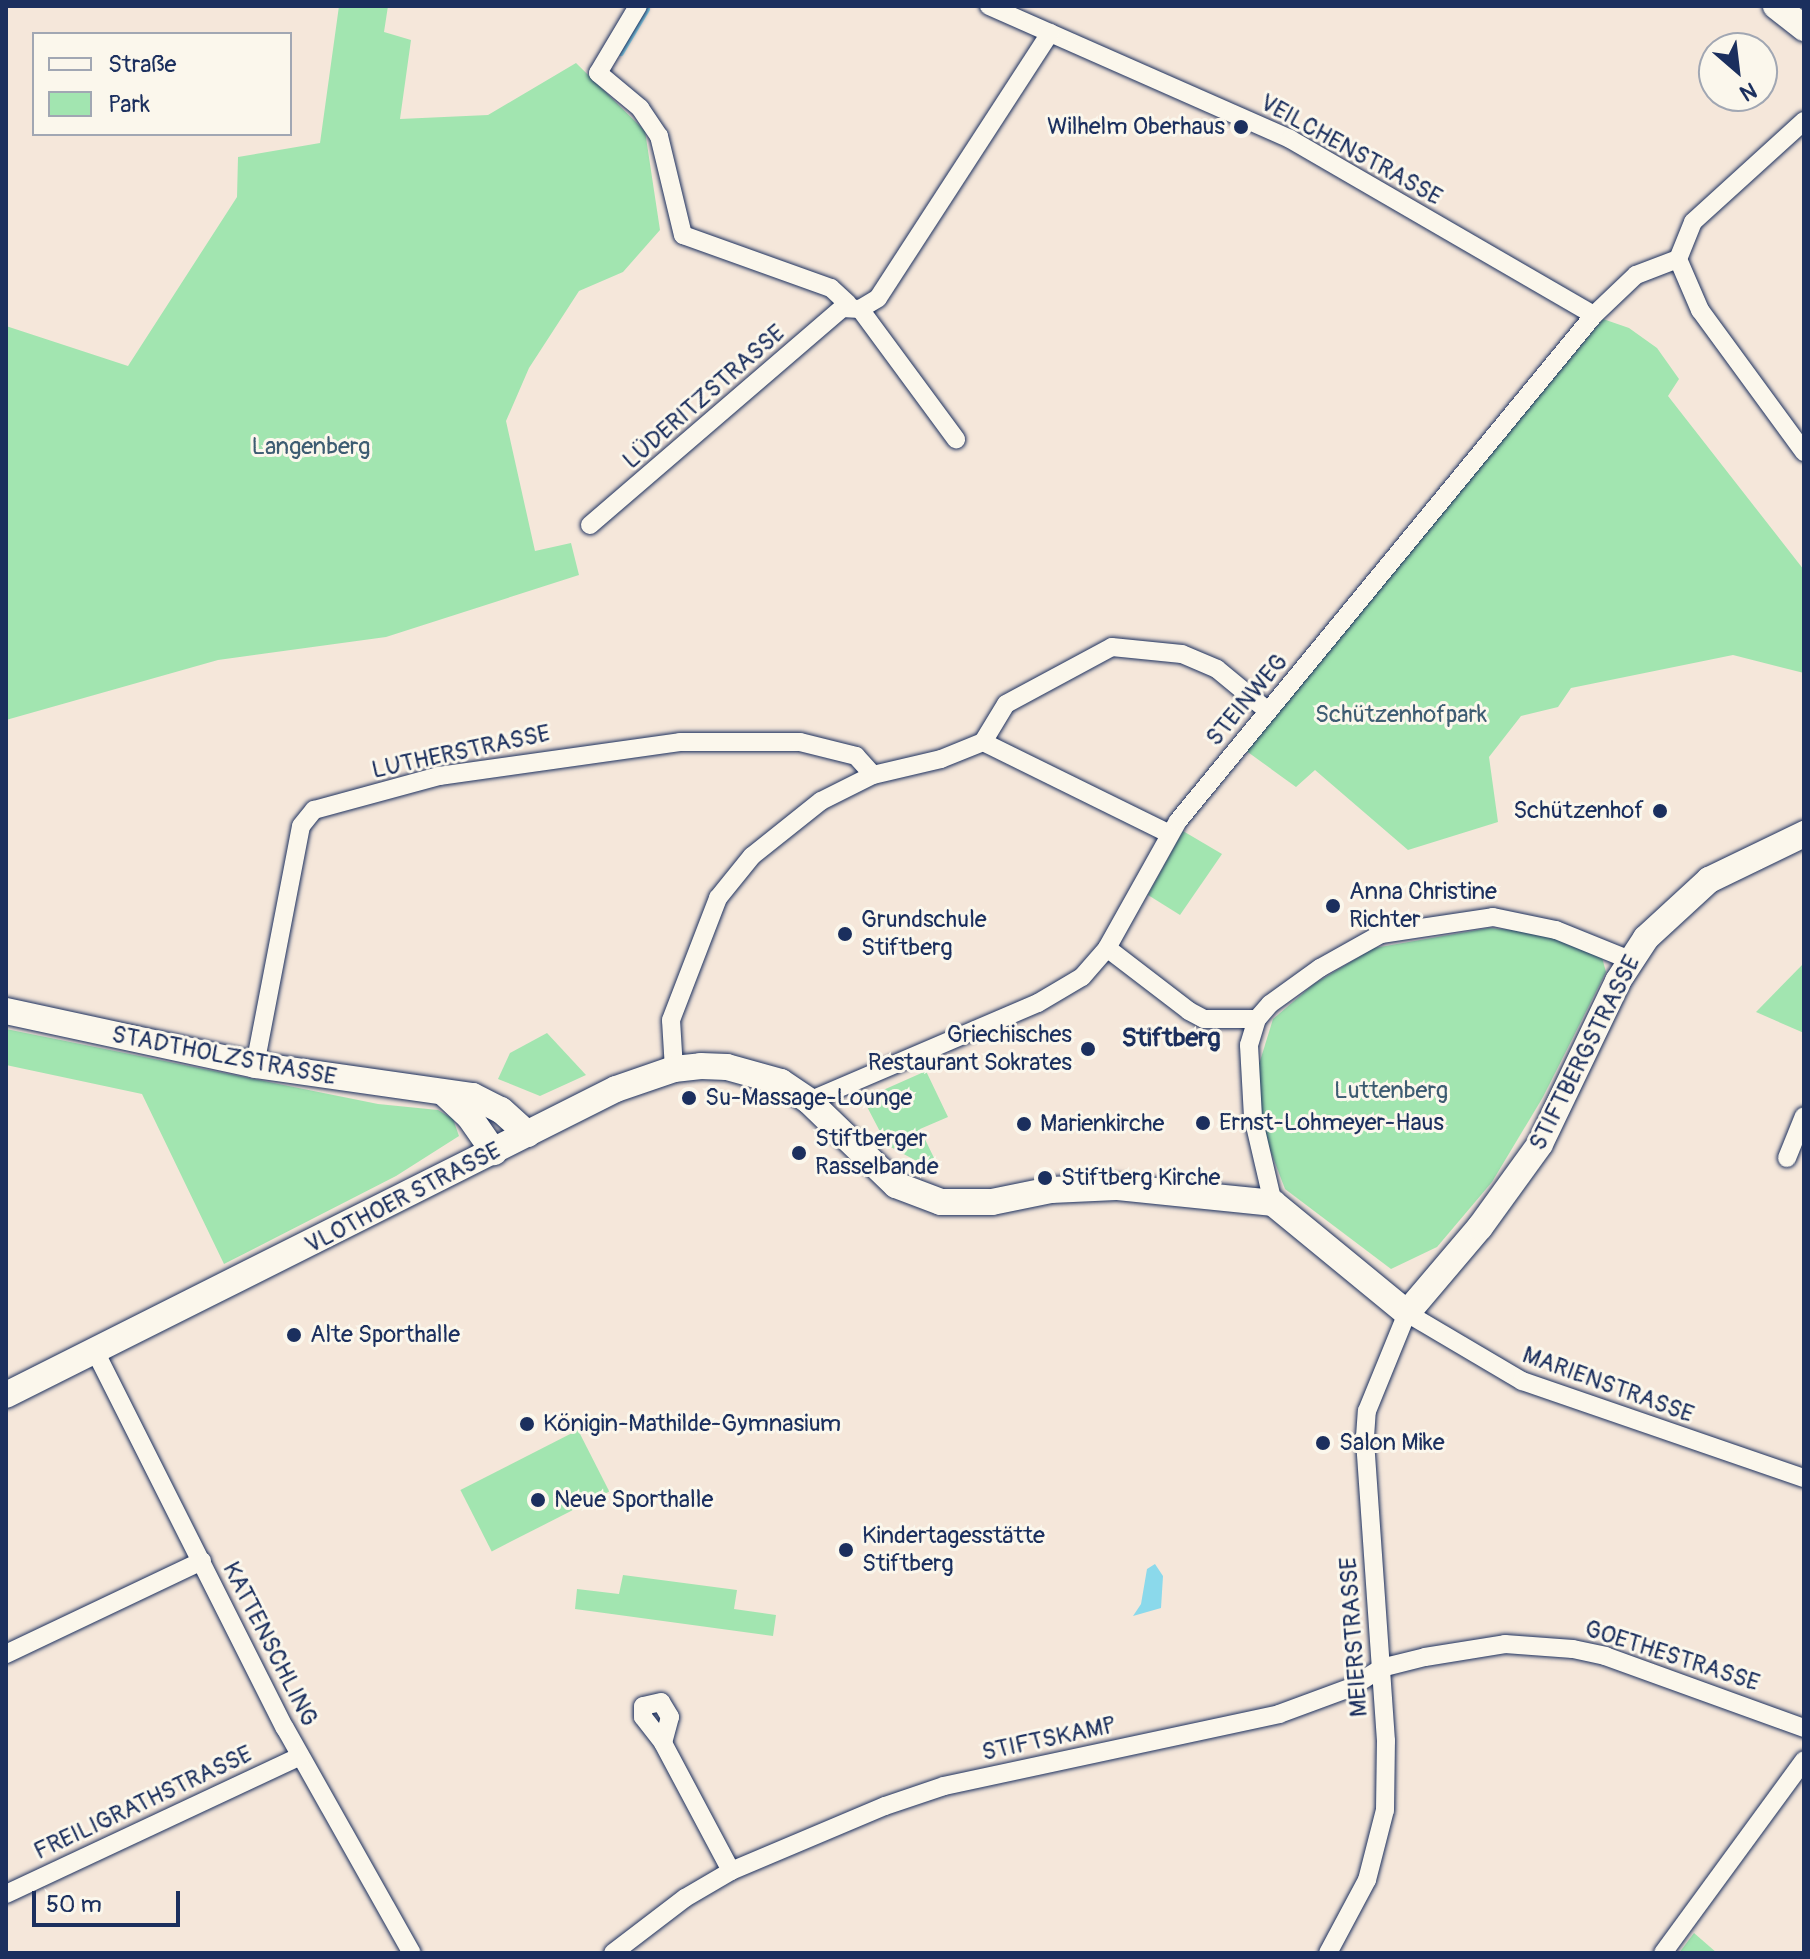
<!DOCTYPE html>
<html>
<head>
<meta charset="utf-8">
<style>
	body { margin:0 }
	#map { position:relative; width:1810px; height:1959px; overflow:hidden; background:#f5e7da; font-family:Pangolin,sans-serif }
	div>[style] { position:absolute }
	.green>* { inset:0; background:#a2e5b0; transform-origin:0 0 }
	.water>* { inset:0; background:#8bd9eb }
	.stream>* { height:6px; margin:-3px; padding:0 3px; transform-origin:3px; border-radius:3px; background:#8bd9eb }
	.roads { filter:drop-shadow(0 0 2px #1b2f5e) drop-shadow(0 0 2px #1b2f5e) }
	.street>* { height:18px; margin:-9px; padding:0 9px; transform-origin:9px; border-radius:9px; background:#fbf7ec }
	.secondary>* { height:26px; margin:-13px; padding:0 13px; transform-origin:13px; border-radius:13px; background:#fbf7ec }
	.dots>* { width:22px; height:22px; translate:-50% -50%; box-sizing:border-box; border:4px solid #fbf7ec; border-radius:50% }
	span { translate:-50% -50%; white-space:nowrap; text-align:center; line-height:1.15; -webkit-text-stroke:6px #fbf7ec; paint-order:stroke }
	.poi-label { font-size:24px; color:#1b2f5e }
	.right { translate:-100% -50%; text-align:right }
	.left { translate:0 -50%; text-align:left }
	.street-label { font-size:24px; color:#1b2f5e }
	.park-label { font-size:24px; color:#3d5c72 }
	.neighbourhood-label { font-size:26px; color:#1b2f5e; font-weight:700 }
	.frame { position:absolute; inset:0; border:8px solid #1b2f5e; pointer-events:none }
	.legend { position:absolute; left:32px; top:32px; width:260px; height:104px; box-sizing:border-box; background:#fbf7ec; border:2px solid #a1a7b3; margin:0; padding:10px 14px; list-style:none; font-size:24px; color:#1b2f5e }
	.legend li { display:flex; align-items:center; gap:16px; height:40px }
	.legend b { width:40px; border:2px solid #a1a7b3 }
	.north { position:absolute; left:1698px; top:32px; width:80px; height:80px; box-sizing:border-box; background:#fbf7ec; border:2px solid #a1a7b3; border-radius:50%; rotate:152deg; font-size:22px; font-weight:700; line-height:32px; text-align:center; color:#1b2f5e }
	.north::after { content:''; display:block; margin:auto; width:28px; height:36px; background:#1b2f5e; clip-path:polygon(50% 0,100% 100%,50% 72%,0 100%) }
	.scale { position:absolute; left:32px; top:1891px; width:148px; height:36px; box-sizing:border-box; border:4px solid #1b2f5e; border-top:0; padding-left:10px; font-size:24px; line-height:28px; white-space:nowrap; color:#1b2f5e; -webkit-text-stroke:6px #fbf7ec; paint-order:stroke }
</style>
</head>
<body>
<div id="map">
	<div class="green">
		<div style="clip-path:polygon(339px 6px,388px 6px,384px 32px,411px 40px,400px 119px,488px 115px,576px 63px,645px 131px,660px 230px,623px 272px,579px 291px,529px 368px,506px 421px,535px 551px,571px 543px,579px 575px,386px 637px,218px 660px,6px 720px,6px 326px,128px 366px,237px 197px,238px 157px,320px 143px)"></div>
		<div style="clip-path:polygon(1603px 319px,1629px 328px,1657px 348px,1679px 379px,1668px 396px,1804px 570px,1804px 673px,1733px 655px,1571px 688px,1558px 707px,1521px 716px,1489px 757px,1498px 822px,1408px 850px,1315px 770px,1296px 787px,1245px 750px)"></div>
		<div style="clip-path:polygon(1183px 831px,1222px 854px,1180px 915px,1148px 895px)"></div>
		<div style="clip-path:polygon(1489px 928px,1534px 932px,1601px 954px,1606px 972px,1543px 1097px,1492px 1182px,1437px 1247px,1391px 1269px,1285px 1189px,1266px 1139px,1256px 1074px,1273px 1019px,1314px 984px,1374px 948px)"></div>
		<div style="clip-path:polygon(1804px 963px,1804px 1033px,1756px 1012px)"></div>
		<div style="clip-path:polygon(6px 1029px,378px 1104px,438px 1110px,453px 1119px,459px 1136px,396px 1176px,224px 1264px,142px 1094px,6px 1065px)"></div>
		<div style="clip-path:polygon(547px 1033px,586px 1075px,540px 1096px,498px 1079px,510px 1053px)"></div>
		<div style="clip-path:polygon(926px 1071px,948px 1117px,920px 1129px,936px 1162px,924px 1165px,887px 1145px,863px 1099px)"></div>
		<div style="left:578px;top:1430px;width:69px;height:132px;rotate:63deg"></div>
		<div style="clip-path:polygon(623px 1575px,737px 1590px,734px 1609px,776px 1615px,773px 1636px,575px 1609px,577px 1589px,619px 1594px)"></div>
		<div style="clip-path:polygon(1694px 1933px,1717px 1953px,1679px 1953px)"></div>
	</div>
	<div class="water">
		<div style="clip-path:polygon(1155px 1564px,1163px 1576px,1161px 1608px,1133px 1616px,1141px 1604px,1147px 1569px)"></div>
	</div>
	<div class="stream">
		<div style="left:621px;top:53px;width:51px;rotate:-59.4deg"></div>
	</div>
	<div class="roads">
		<div class="street">
			<div style="left:638px;top:6px;width:78px;rotate:120.8deg"></div>
			<div style="left:598px;top:73px;width:55px;rotate:39.8deg"></div>
			<div style="left:640px;top:108px;width:34px;rotate:56deg"></div>
			<div style="left:659px;top:136px;width:102px;rotate:76.4deg"></div>
			<div style="left:683px;top:235px;width:157px;rotate:19.7deg"></div>
			<div style="left:831px;top:288px;width:23px;rotate:43deg"></div>
			<div style="left:989px;top:6px;width:329px;rotate:23.8deg"></div>
			<div style="left:1290px;top:139px;width:351px;rotate:30.1deg"></div>
			<div style="left:1804px;top:121px;width:150px;rotate:137.7deg"></div>
			<div style="left:1693px;top:222px;width:40px;rotate:112deg"></div>
			<div style="left:1678px;top:259px;width:56px;rotate:66.7deg"></div>
			<div style="left:1700px;top:310px;width:176px;rotate:53.8deg"></div>
			<div style="left:860px;top:309px;width:162px;rotate:53.6deg"></div>
			<div style="left:590px;top:525px;width:333px;rotate:-40.7deg"></div>
			<div style="left:842px;top:308px;width:18px;rotate:3deg"></div>
			<div style="left:860px;top:309px;width:21px;rotate:-31deg"></div>
			<div style="left:878px;top:298px;width:316px;rotate:-57deg"></div>
			<div style="left:983px;top:742px;width:208px;rotate:26.2deg"></div>
			<div style="left:1107px;top:948px;width:103px;rotate:37.5deg"></div>
			<div style="left:1189px;top:1011px;width:17px;rotate:28deg"></div>
			<div style="left:1204px;top:1019px;width:53px"></div>
			<div style="left:255px;top:1065px;width:243px;rotate:-79.1deg"></div>
			<div style="left:301px;top:826px;width:21px;rotate:-51deg"></div>
			<div style="left:314px;top:810px;width:130px;rotate:-15.2deg"></div>
			<div style="left:439px;top:776px;width:243px;rotate:-8deg"></div>
			<div style="left:680px;top:742px;width:120px"></div>
			<div style="left:800px;top:742px;width:58px;rotate:14deg"></div>
			<div style="left:856px;top:756px;width:25px;rotate:48deg"></div>
			<div style="left:674px;top:1069px;width:49px;rotate:-93.5deg"></div>
			<div style="left:671px;top:1020px;width:131px;rotate:-68.9deg"></div>
			<div style="left:718px;top:898px;width:54px;rotate:-51deg"></div>
			<div style="left:752px;top:856px;width:88px;rotate:-38.6deg"></div>
			<div style="left:821px;top:801px;width:58px;rotate:-26.6deg"></div>
			<div style="left:873px;top:775px;width:70px;rotate:-13.2deg"></div>
			<div style="left:941px;top:759px;width:45px;rotate:-22deg"></div>
			<div style="left:983px;top:742px;width:44px;rotate:-58.8deg"></div>
			<div style="left:1006px;top:704px;width:120px;rotate:-28.3deg"></div>
			<div style="left:1112px;top:647px;width:70px;rotate:5.7deg"></div>
			<div style="left:1182px;top:654px;width:38px;rotate:23deg"></div>
			<div style="left:1217px;top:669px;width:66px;rotate:39.5deg"></div>
			<div style="left:809px;top:1101px;width:249px;rotate:-23.2deg"></div>
			<div style="left:1038px;top:1003px;width:51px;rotate:-30.6deg"></div>
			<div style="left:1082px;top:977px;width:38px;rotate:-49deg"></div>
			<div style="left:1107px;top:948px;width:145px;rotate:-60.8deg"></div>
			<div style="left:1178px;top:821px;width:655px;rotate:-50.58deg"></div>
			<div style="left:1594px;top:315px;width:58px;rotate:-43.6deg"></div>
			<div style="left:1636px;top:275px;width:45px;rotate:-20.9deg"></div>
			<div style="left:1787px;top:1158px;width:45px;rotate:-68deg"></div>
			<div style="left:1273px;top:1203px;width:88px;rotate:-103.1deg"></div>
			<div style="left:1253px;top:1117px;width:72px;rotate:-93.2deg"></div>
			<div style="left:1249px;top:1045px;width:27px;rotate:-73deg"></div>
			<div style="left:1257px;top:1019px;width:20px;rotate:-49deg"></div>
			<div style="left:1270px;top:1004px;width:62px;rotate:-35.8deg"></div>
			<div style="left:1320px;top:968px;width:70px;rotate:-29.1deg"></div>
			<div style="left:1381px;top:934px;width:113px;rotate:-8.6deg"></div>
			<div style="left:1493px;top:917px;width:64px;rotate:11.7deg"></div>
			<div style="left:1556px;top:930px;width:80px;rotate:22.1deg"></div>
			<div style="left:95px;top:1351px;width:422px;rotate:63.3deg"></div>
			<div style="left:285px;top:1728px;width:258px;rotate:60.6deg"></div>
			<div style="left:6px;top:1654px;width:217px;rotate:-25.4deg"></div>
			<div style="left:663px;top:1743px;width:27px;rotate:-75deg"></div>
			<div style="left:670px;top:1717px;width:17px;rotate:-121deg"></div>
			<div style="left:661px;top:1702px;width:18px;rotate:167deg"></div>
			<div style="left:643px;top:1706px;width:11px;rotate:90deg"></div>
			<div style="left:643px;top:1717px;width:33px;rotate:52deg"></div>
			<div style="left:663px;top:1743px;width:145px;rotate:62deg"></div>
			<div style="left:6px;top:1894px;width:325px;rotate:-25.1deg"></div>
			<div style="left:613px;top:1953px;width:91px;rotate:-37.4deg"></div>
			<div style="left:685px;top:1898px;width:53px;rotate:-30.4deg"></div>
			<div style="left:731px;top:1871px;width:167px;rotate:-22.9deg"></div>
			<div style="left:885px;top:1806px;width:62px;rotate:-18.7deg"></div>
			<div style="left:944px;top:1786px;width:343px;rotate:-12.1deg"></div>
			<div style="left:1279px;top:1714px;width:78px;rotate:-20.3deg"></div>
			<div style="left:1352px;top:1687px;width:35px;rotate:-33deg"></div>
			<div style="left:1381px;top:1668px;width:45px;rotate:-14deg"></div>
			<div style="left:1425px;top:1657px;width:81px;rotate:-9.2deg"></div>
			<div style="left:1505px;top:1644px;width:68px;rotate:4.2deg"></div>
			<div style="left:1573px;top:1649px;width:33px;rotate:12deg"></div>
			<div style="left:1605px;top:1656px;width:212px;rotate:19.9deg"></div>
			<div style="left:1328px;top:1953px;width:83px;rotate:-61.9deg"></div>
			<div style="left:1367px;top:1880px;width:72px;rotate:-75.6deg"></div>
			<div style="left:1385px;top:1810px;width:69px;rotate:-89.2deg"></div>
			<div style="left:1386px;top:1741px;width:305px;rotate:-94deg"></div>
			<div style="left:1365px;top:1437px;width:26px;rotate:-86deg"></div>
			<div style="left:1367px;top:1411px;width:106px;rotate:-67.8deg"></div>
			<div style="left:1407px;top:1313px;width:134px;rotate:30.6deg"></div>
			<div style="left:1522px;top:1381px;width:298px;rotate:19deg"></div>
			<div style="left:1663px;top:1953px;width:239px;rotate:-53.8deg"></div>
		</div>
		<div class="secondary">
			<div style="left:1776px;top:6px;width:36px;rotate:38deg"></div>
			<div style="left:6px;top:1011px;width:255px;rotate:12.2deg"></div>
			<div style="left:255px;top:1065px;width:220px;rotate:8.1deg"></div>
			<div style="left:473px;top:1096px;width:31px;rotate:27deg"></div>
			<div style="left:501px;top:1110px;width:36px;rotate:42deg"></div>
			<div style="left:444px;top:1093px;width:34px;rotate:43deg"></div>
			<div style="left:469px;top:1116px;width:44px;rotate:55.2deg"></div>
			<div style="left:6px;top:1395px;width:682px;rotate:-26.64deg"></div>
			<div style="left:616px;top:1089px;width:61px;rotate:-19deg"></div>
			<div style="left:674px;top:1069px;width:27px;rotate:-6deg"></div>
			<div style="left:701px;top:1066px;width:26px;rotate:2deg"></div>
			<div style="left:727px;top:1067px;width:56px;rotate:15.5deg"></div>
			<div style="left:781px;top:1082px;width:34px;rotate:34deg"></div>
			<div style="left:809px;top:1101px;width:121px;rotate:44deg"></div>
			<div style="left:896px;top:1185px;width:48px;rotate:20.7deg"></div>
			<div style="left:941px;top:1202px;width:51px"></div>
			<div style="left:992px;top:1202px;width:60px;rotate:-11.5deg"></div>
			<div style="left:1051px;top:1190px;width:65px;rotate:-2.6deg"></div>
			<div style="left:1116px;top:1187px;width:158px;rotate:5.8deg"></div>
			<div style="left:1273px;top:1203px;width:173px;rotate:39.4deg"></div>
			<div style="left:1407px;top:1313px;width:113px;rotate:-49.7deg"></div>
			<div style="left:1480px;top:1227px;width:102px;rotate:-54.1deg"></div>
			<div style="left:1540px;top:1144px;width:181px;rotate:-64.4deg"></div>
			<div style="left:1618px;top:981px;width:51px;rotate:-56.9deg"></div>
			<div style="left:1646px;top:938px;width:86px;rotate:-42.6deg"></div>
			<div style="left:1709px;top:880px;width:106px;rotate:-25.8deg"></div>
		</div>
	</div>
	<div class="dots">
		<div style="left:1241px;top:127px;background:#1b2f5e"></div>
		<div style="left:1660px;top:811px;background:#1b2f5e"></div>
		<div style="left:1333px;top:906px;background:#1b2f5e"></div>
		<div style="left:845px;top:934px;background:#1b2f5e"></div>
		<div style="left:1088px;top:1049px;background:#1b2f5e"></div>
		<div style="left:689px;top:1098px;background:#1b2f5e"></div>
		<div style="left:1203px;top:1123px;background:#1b2f5e"></div>
		<div style="left:1024px;top:1124px;background:#1b2f5e"></div>
		<div style="left:799px;top:1153px;background:#1b2f5e"></div>
		<div style="left:1045px;top:1178px;background:#1b2f5e"></div>
		<div style="left:294px;top:1335px;background:#1b2f5e"></div>
		<div style="left:527px;top:1424px;background:#1b2f5e"></div>
		<div style="left:1323px;top:1443px;background:#1b2f5e"></div>
		<div style="left:538px;top:1500px;background:#1b2f5e"></div>
		<div style="left:846px;top:1550px;background:#1b2f5e"></div>
	</div>
	<div class="poi-label">
		<span class="right" style="left:1225px;top:127px">Wilhelm Oberhaus</span>
		<span class="right" style="left:1644px;top:811px">Schützenhof</span>
		<span class="left" style="left:1349px;top:906px">Anna Christine<br>Richter</span>
		<span class="left" style="left:861px;top:934px">Grundschule<br>Stiftberg</span>
		<span class="right" style="left:1072px;top:1049px">Griechisches<br>Restaurant Sokrates</span>
		<span class="left" style="left:705px;top:1098px">Su-Massage-Lounge</span>
		<span class="left" style="left:1219px;top:1123px">Ernst-Lohmeyer-Haus</span>
		<span class="left" style="left:1040px;top:1124px">Marienkirche</span>
		<span class="left" style="left:815px;top:1153px">Stiftberger<br>Rasselbande</span>
		<span class="left" style="left:1061px;top:1178px">Stiftberg Kirche</span>
		<span class="left" style="left:310px;top:1335px">Alte Sporthalle</span>
		<span class="left" style="left:543px;top:1424px">Königin-Mathilde-Gymnasium</span>
		<span class="left" style="left:1339px;top:1443px">Salon Mike</span>
		<span class="left" style="left:554px;top:1500px">Neue Sporthalle</span>
		<span class="left" style="left:862px;top:1550px">Kindertagesstätte<br>Stiftberg</span>
	</div>
	<div class="street-label">
		<span style="left:1351px;top:150px;rotate:29deg">VEILCHENSTRASSE</span>
		<span style="left:704px;top:397px;rotate:-41deg">LÜDERITZSTRASSE</span>
		<span style="left:1247px;top:700px;rotate:-50deg">STEINWEG</span>
		<span style="left:461px;top:752px;rotate:-12deg">LUTHERSTRASSE</span>
		<span style="left:1585px;top:1053px;rotate:-63deg">STIFTBERGSTRASSE</span>
		<span style="left:224px;top:1056px;rotate:11deg">STADTHOLZSTRASSE</span>
		<span style="left:403px;top:1198px;rotate:-27deg">VLOTHOER STRASSE</span>
		<span style="left:1608px;top:1385px;rotate:20deg">MARIENSTRASSE</span>
		<span style="left:1354px;top:1637px;rotate:-94deg">MEIERSTRASSE</span>
		<span style="left:270px;top:1644px;rotate:63deg">KATTENSCHLING</span>
		<span style="left:1672px;top:1656px;rotate:18deg">GOETHESTRASSE</span>
		<span style="left:1049px;top:1739px;rotate:-12deg">STIFTSKAMP</span>
		<span style="left:143px;top:1803px;rotate:-25deg">FREILIGRATHSTRASSE</span>
	</div>
	<div class="park-label">
		<span style="left:311px;top:447px">Langenberg</span>
		<span style="left:1401px;top:715px">Schützenhofpark</span>
		<span style="left:1391px;top:1091px">Luttenberg</span>
	</div>
	<div class="neighbourhood-label">
		<span style="left:1171px;top:1039px">Stiftberg</span>
	</div>
	<div class="frame"></div>
	<ul class="legend">
	<li><b style="height:10px;background:#fbf7ec"></b>Straße</li>
	<li><b style="height:22px;background:#a2e5b0"></b>Park</li>
	</ul>
	<div class="north">N</div>
	<div class="scale">50 m</div>
</div>
</body>
</html>
